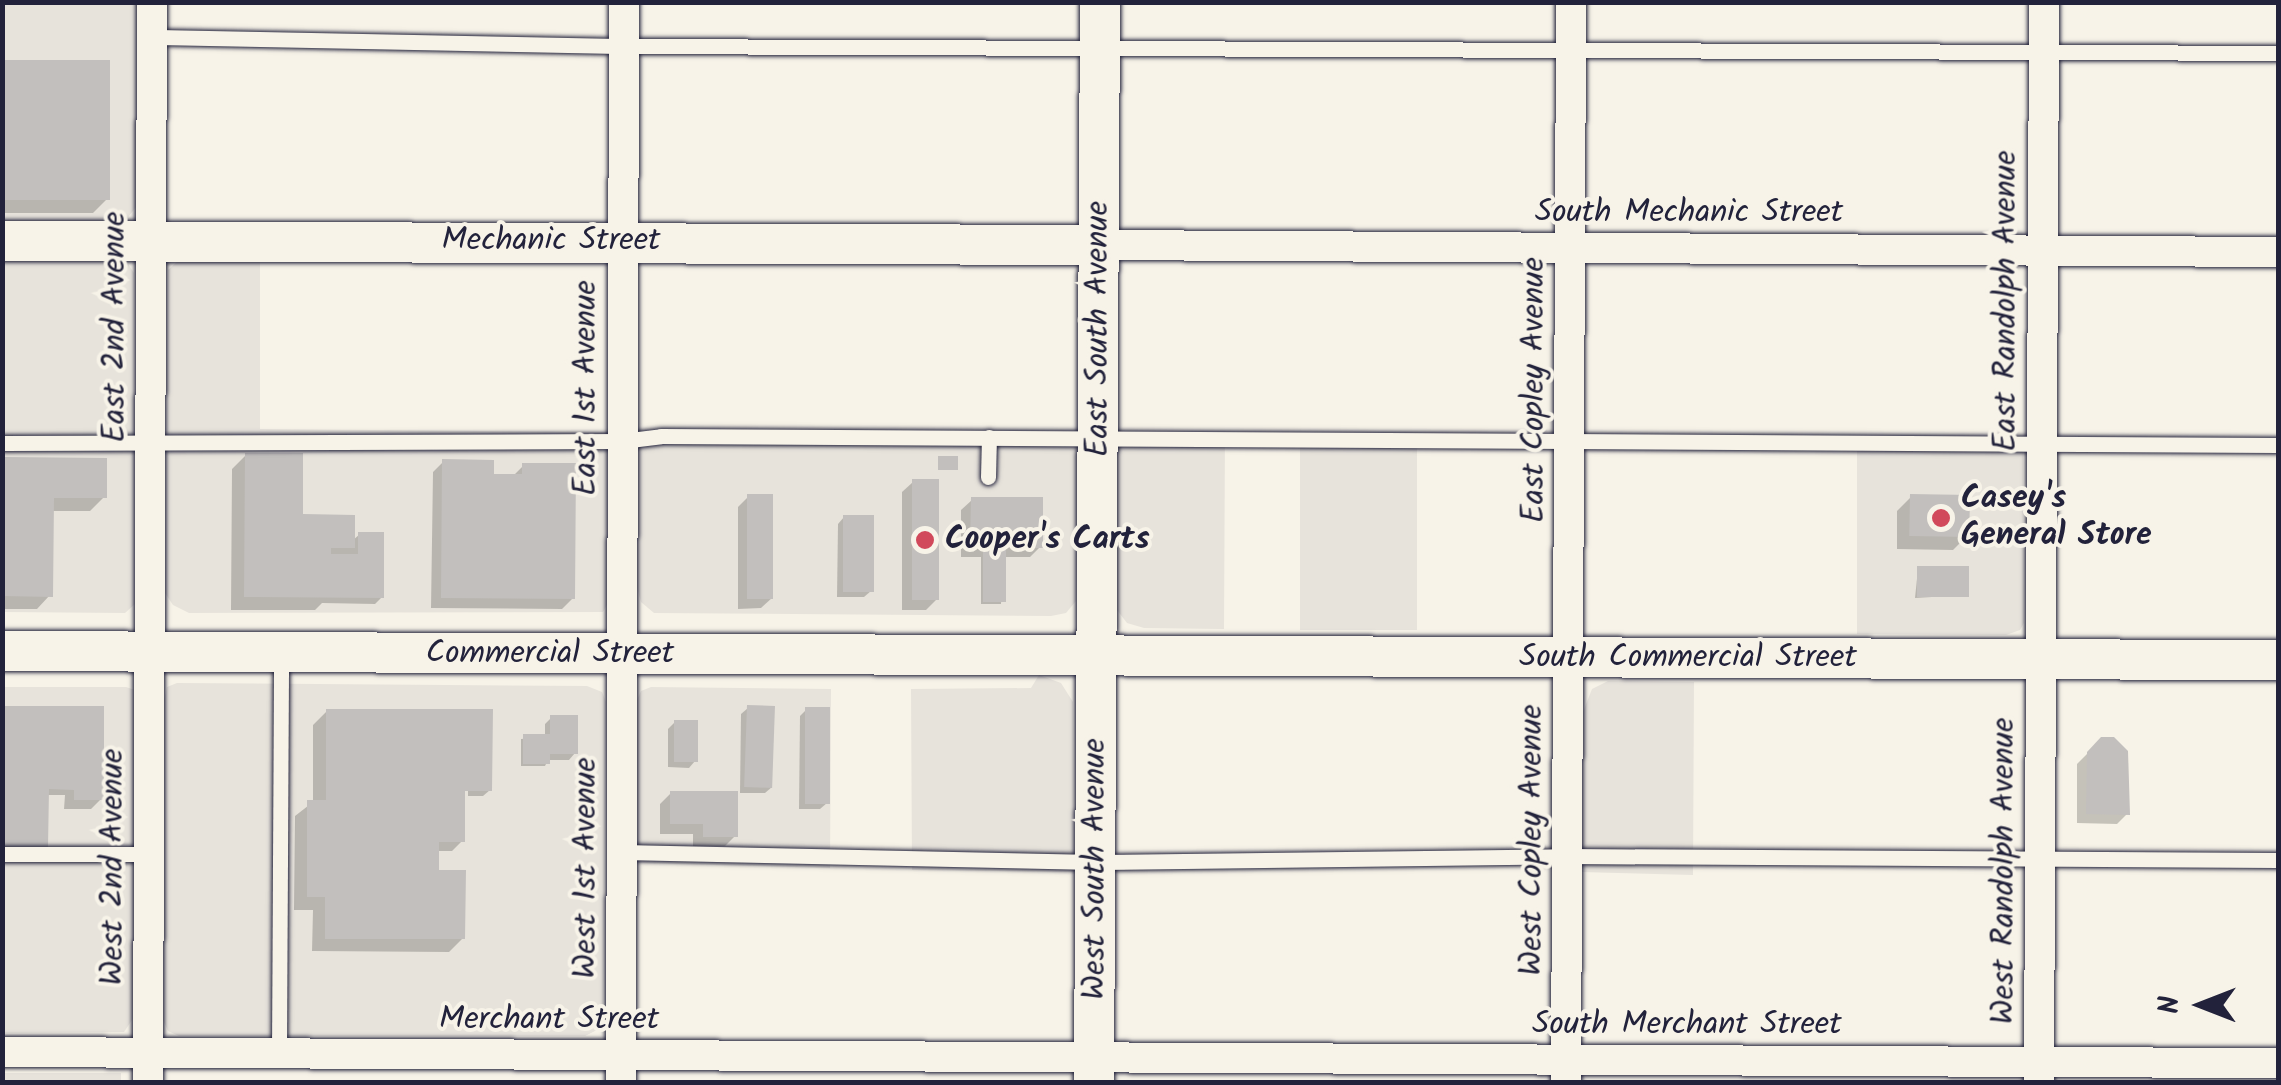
<!DOCTYPE html>
<html>
<head>
<meta charset="utf-8">
<style>
	body { margin:0 }
	#map { position:relative; width:2281px; height:1085px; overflow:hidden; background:#f7f3e8; font-family:Kalam,sans-serif }
	div>[style] { position:absolute }
	.built>* { inset:0; background:#e7e3db; transform-origin:0 0 }
	.shadow>* { inset:0; background:#0003 }
	.building>* { inset:0; background:#c2bfbd; transform-origin:0 0 }
	.roads { filter:drop-shadow(0 0 2px #22223b) drop-shadow(0 0 2px #22223b) }
	.lane>* { height:15px; margin:-7.5px; padding:0 7.5px; transform-origin:7.5px; border-radius:7.5px; background:#f7f3e8 }
	.street>* { height:30px; margin:-15px; padding:0 15px; transform-origin:15px; border-radius:15px; background:#f7f3e8 }
	.secondary>* { height:40px; margin:-20px; padding:0 20px; transform-origin:20px; border-radius:20px; background:#f7f3e8 }
	.dots>* { width:28px; height:28px; translate:-50% -50%; box-sizing:border-box; border:5px solid #f7f3e8; border-radius:50% }
	span { translate:-50% -50%; white-space:nowrap; text-align:center; line-height:1.15; -webkit-text-stroke:8px #f7f3e8; paint-order:stroke }
	.street-label { font-size:32px; color:#22223b }
	.poi-label { font-size:32px; color:#22223b; font-weight:700 }
	.left { translate:0 -50%; text-align:left }
	.frame { position:absolute; inset:0; border:5px solid #22223b; pointer-events:none }
	.north { position:absolute; left:2151px; top:955px; width:100px; height:100px; -webkit-text-stroke:8px #f7f3e8; paint-order:stroke; rotate:270deg; font-size:28px; font-weight:700; line-height:40px; text-align:center; color:#22223b }
	.north::after { content:''; display:block; margin:auto; width:35px; height:45px; background:#22223b; clip-path:polygon(50% 0,100% 100%,50% 72%,0 100%) }
</style>
</head>
<body>
<div id="map">
	<div class="built">
		<div style="clip-path:polygon(3px 3px,138px 3px,136px 195px,136px 207px,125px 221px,3px 226px)"></div>
		<div style="clip-path:polygon(3px 255px,126px 261px,134px 273px,135px 604px,125px 613px,3px 612px)"></div>
		<div style="clip-path:polygon(260px 257px,260px 429px,607px 432px,609px 601px,603px 612px,189px 613px,173px 605px,165px 593px,168px 270px,178px 261px)"></div>
		<div style="clip-path:polygon(638px 431px,1079px 434px,1076px 601px,1066px 613px,1051px 616px,654px 613px,641px 602px,636px 584px)"></div>
		<div style="clip-path:polygon(1113px 433px,1225px 433px,1224px 629px,1144px 628px,1127px 623px,1117px 610px,1113px 591px)"></div>
		<div style="left:1300px;top:433px;width:117px;height:197px"></div>
		<div style="clip-path:polygon(1857px 439px,2023px 441px,2024px 623px,2020px 630px,2006px 635px,1857px 634px)"></div>
		<div style="clip-path:polygon(1039px 675px,1061px 683px,1073px 702px,1074px 872px,912px 870px,911px 689px,1031px 688px)"></div>
		<div style="clip-path:polygon(1608px 681px,1694px 682px,1693px 875px,1580px 872px,1583px 712px,1592px 689px)"></div>
		<div style="clip-path:polygon(177px 683px,587px 686px,602px 692px,606px 702px,603px 1018px,597px 1030px,585px 1036px,179px 1036px,168px 1031px,163px 1020px,164px 700px,167px 687px)"></div>
		<div style="clip-path:polygon(2px 687px,126px 687px,135px 690px,134px 1017px,124px 1032px,3px 1033px)"></div>
		<div style="clip-path:polygon(651px 687px,831px 689px,830px 868px,637px 863px,637px 700px,641px 691px)"></div>
		<div style="left:3px;top:1073px;width:118px;height:9px"></div>
	</div>
	<div class="shadow">
		<div style="clip-path:polygon(2px 62px,107px 199px,93px 213px,2px 213px)"></div>
		<div style="clip-path:polygon(246px 455px,301px 517px,352px 541px,360px 534px,382px 597px,375px 604px,322px 603px,315px 610px,231px 610px,232px 469px)"></div>
		<div style="clip-path:polygon(2px 460px,104px 497px,90px 511px,51px 511px,50px 595px,37px 609px,2px 609px)"></div>
		<div style="clip-path:polygon(443px 462px,492px 477px,512px 477px,523px 466px,573px 598px,562px 609px,431px 608px,433px 472px)"></div>
		<div style="clip-path:polygon(913px 482px,937px 599px,926px 610px,902px 610px,902px 492px)"></div>
		<div style="clip-path:polygon(748px 497px,772px 598px,761px 608px,738px 609px,738px 507px)"></div>
		<div style="clip-path:polygon(1911px 497px,1967px 536px,1953px 550px,1897px 549px,1897px 511px)"></div>
		<div style="clip-path:polygon(972px 500px,1040px 547px,1030px 557px,1004px 557px,1001px 604px,981px 604px,981px 557px,961px 557px,961px 510px)"></div>
		<div style="clip-path:polygon(844px 517px,871px 591px,864px 597px,837px 597px,838px 524px)"></div>
		<div style="clip-path:polygon(1918px 569px,1966px 595px,1915px 598px)"></div>
		<div style="clip-path:polygon(2px 708px,101px 799px,91px 809px,64px 809px,65px 795px,46px 795px)"></div>
		<div style="clip-path:polygon(748px 708px,772px 787px,765px 793px,740px 793px,741px 714px)"></div>
		<div style="clip-path:polygon(806px 710px,827px 803px,820px 809px,799px 809px,800px 716px)"></div>
		<div style="clip-path:polygon(327px 711px,462px 841px,452px 851px,437px 851px,437px 872px,463px 938px,449px 952px,312px 951px,313px 910px,294px 910px,295px 816px,313px 802px,313px 725px)"></div>
		<div style="clip-path:polygon(468px 712px,490px 790px,483px 796px,468px 796px)"></div>
		<div style="clip-path:polygon(551px 718px,575px 753px,569px 760px,548px 760px,545px 766px,521px 766px,521px 739px,545px 737px,545px 724px)"></div>
		<div style="clip-path:polygon(675px 722px,695px 761px,689px 768px,668px 767px,668px 729px)"></div>
		<div style="clip-path:polygon(2102px 739px,2127px 814px,2117px 824px,2077px 823px,2077px 764px)"></div>
		<div style="clip-path:polygon(671px 793px,735px 836px,725px 846px,693px 846px,693px 834px,660px 834px,660px 804px)"></div>
	</div>
	<div class="building">
		<div style="left:2px;top:60px;width:108px;height:140px"></div>
		<div style="clip-path:polygon(245px 453px,303px 453px,303px 514px,355px 515px,355px 548px,331px 548px,331px 554px,358px 554px,358px 532px,384px 532px,384px 598px,244px 597px)"></div>
		<div style="left:938px;top:456px;width:20px;height:14px"></div>
		<div style="clip-path:polygon(2px 457px,107px 458px,107px 498px,54px 498px,53px 597px,2px 596px)"></div>
		<div style="clip-path:polygon(442px 459px,494px 460px,494px 474px,522px 474px,522px 463px,576px 463px,575px 599px,441px 598px)"></div>
		<div style="left:912px;top:479px;width:27px;height:121px"></div>
		<div style="left:747px;top:494px;width:26px;height:105px"></div>
		<div style="left:1910px;top:494px;width:60px;height:42px;rotate:1deg"></div>
		<div style="clip-path:polygon(971px 497px,1043px 497px,1043px 548px,1006px 548px,1006px 602px,983px 602px,983px 548px,970px 548px)"></div>
		<div style="left:843px;top:515px;width:31px;height:77px"></div>
		<div style="left:1917px;top:566px;width:52px;height:31px"></div>
		<div style="left:747px;top:705px;width:28px;height:82px;rotate:2deg"></div>
		<div style="clip-path:polygon(2px 706px,104px 706px,104px 800px,74px 800px,74px 790px,49px 789px,48px 847px,2px 847px)"></div>
		<div style="left:805px;top:707px;width:25px;height:97px"></div>
		<div style="clip-path:polygon(326px 709px,493px 709px,492px 791px,465px 791px,465px 842px,439px 842px,439px 870px,466px 870px,465px 939px,325px 939px,325px 897px,307px 897px,307px 800px,326px 800px)"></div>
		<div style="clip-path:polygon(550px 715px,578px 715px,578px 754px,550px 754px,550px 764px,523px 764px,523px 734px,550px 734px)"></div>
		<div style="left:674px;top:720px;width:24px;height:42px"></div>
		<div style="clip-path:polygon(2101px 737px,2114px 737px,2128px 751px,2130px 815px,2086px 814px,2087px 752px)"></div>
		<div style="clip-path:polygon(670px 791px,738px 791px,738px 837px,703px 837px,703px 824px,670px 824px)"></div>
	</div>
	<div class="roads">
		<div class="lane">
			<div style="left:152px;top:37px;width:472px;rotate:1.1deg"></div>
			<div style="left:624px;top:46px;width:1654px;rotate:0.24deg"></div>
			<div style="left:2px;top:443px;width:620px;rotate:-0.18deg"></div>
			<div style="left:622px;top:441px;width:39px;rotate:-7deg"></div>
			<div style="left:661px;top:436px;width:1617px;rotate:0.32deg"></div>
			<div style="left:988px;top:477px;width:40px;rotate:-88.6deg"></div>
			<div style="left:622px;top:852px;width:473px;rotate:1.2deg"></div>
			<div style="left:1095px;top:862px;width:472px;rotate:-0.7deg"></div>
			<div style="left:1567px;top:856px;width:711px;rotate:0.32deg"></div>
			<div style="left:2px;top:854px;width:148px"></div>
			<div style="left:279px;top:1053px;width:401px;rotate:-89.7deg"></div>
		</div>
		<div class="street">
			<div style="left:1099px;top:245px;width:1179px;rotate:0.34deg"></div>
			<div style="left:2px;top:1052px;width:2276px;rotate:0.28deg"></div>
			<div style="left:2039px;top:1080px;width:1078px;rotate:-89.73deg"></div>
			<div style="left:148px;top:1082px;width:1080px;rotate:-89.79deg"></div>
			<div style="left:621px;top:1082px;width:1080px;rotate:-89.84deg"></div>
			<div style="left:1566px;top:1082px;width:1080px;rotate:-89.73deg"></div>
		</div>
		<div class="secondary">
			<div style="left:2px;top:241px;width:1097px;rotate:0.21deg"></div>
			<div style="left:2px;top:651px;width:2276px;rotate:0.23deg"></div>
			<div style="left:1094px;top:1082px;width:1080px;rotate:-89.68deg"></div>
		</div>
	</div>
	<div class="dots">
		<div style="left:1941px;top:518px;background:#d1495b"></div>
		<div style="left:925px;top:540px;background:#d1495b"></div>
	</div>
	<div class="street-label">
		<span style="left:1689px;top:213px">South Mechanic Street</span>
		<span style="left:551px;top:241px">Mechanic Street</span>
		<span style="left:2007px;top:301px;rotate:-90deg">East Randolph Avenue</span>
		<span style="left:116px;top:327px;rotate:-90deg">East 2nd Avenue</span>
		<span style="left:1099px;top:329px;rotate:-90deg">East South Avenue</span>
		<span style="left:587px;top:388px;rotate:-90deg">East 1st Avenue</span>
		<span style="left:1535px;top:390px;rotate:-90deg">East Copley Avenue</span>
		<span style="left:550px;top:654px">Commercial Street</span>
		<span style="left:1688px;top:658px">South Commercial Street</span>
		<span style="left:1533px;top:840px;rotate:-90deg">West Copley Avenue</span>
		<span style="left:114px;top:867px;rotate:-90deg">West 2nd Avenue</span>
		<span style="left:587px;top:868px;rotate:-90deg">West 1st Avenue</span>
		<span style="left:1096px;top:869px;rotate:-90deg">West South Avenue</span>
		<span style="left:2005px;top:871px;rotate:-90deg">West Randolph Avenue</span>
		<span style="left:549px;top:1020px">Merchant Street</span>
		<span style="left:1687px;top:1025px">South Merchant Street</span>
	</div>
	<div class="poi-label">
		<span class="left" style="left:1961px;top:518px">Casey's<br>General Store</span>
		<span class="left" style="left:945px;top:540px">Cooper's Carts</span>
	</div>
	<div class="frame"></div>
	<div class="north">N</div>
</div>
</body>
</html>
